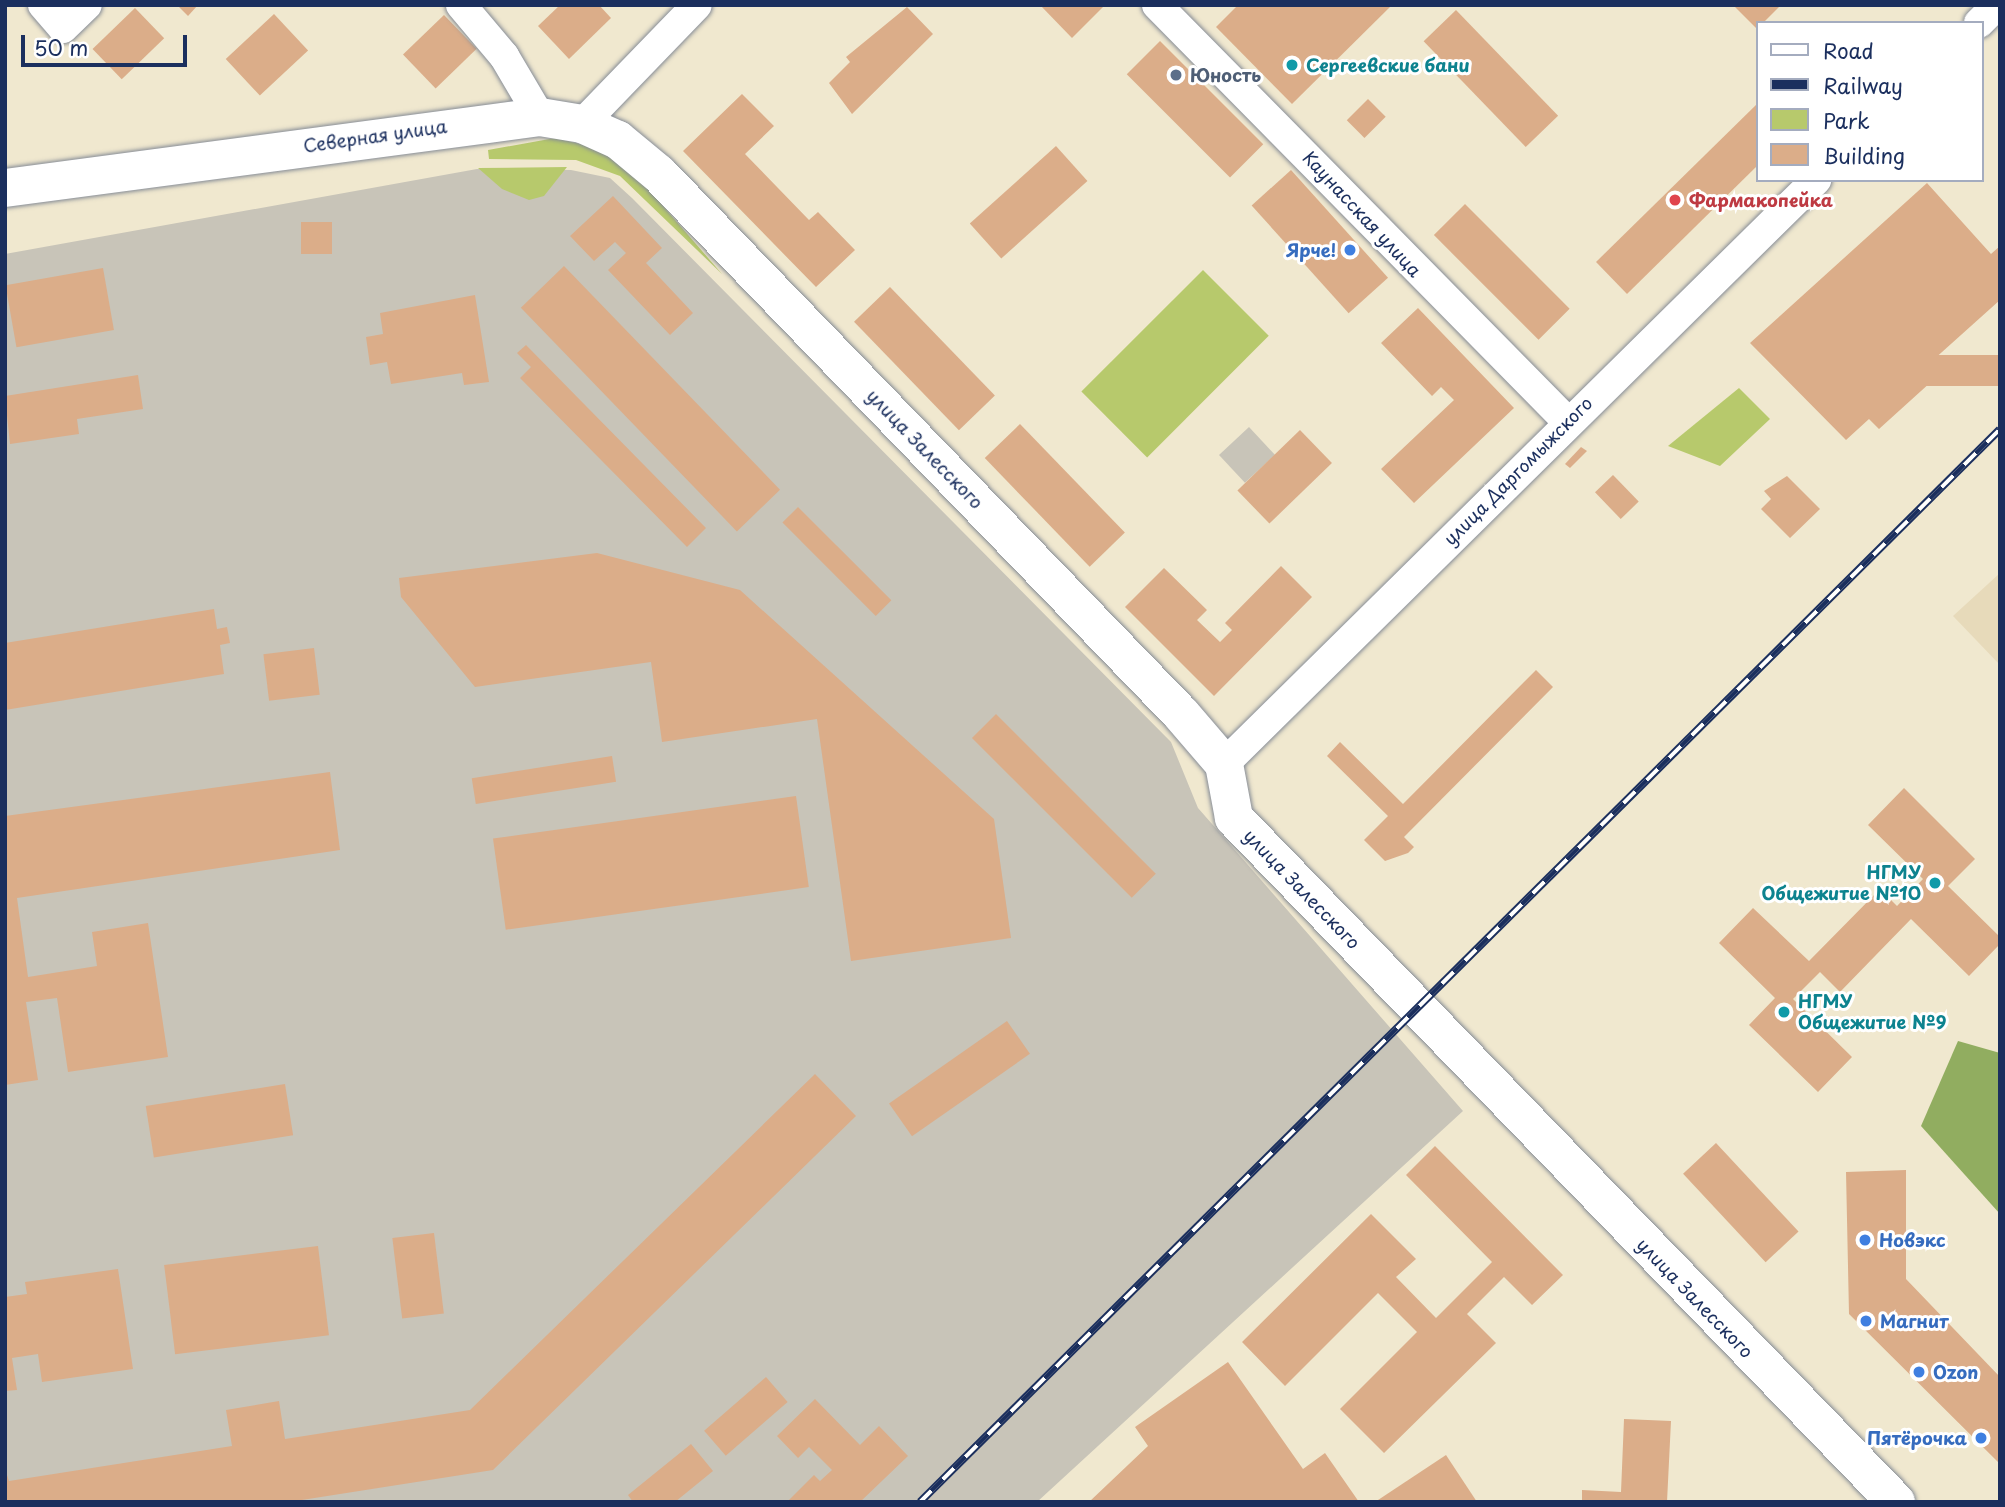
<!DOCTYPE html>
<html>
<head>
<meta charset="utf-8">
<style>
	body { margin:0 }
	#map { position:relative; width:2005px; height:1507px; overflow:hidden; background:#f0e8cf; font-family:"Playpen Sans",sans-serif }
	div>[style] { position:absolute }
	.built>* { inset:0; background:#e7daba }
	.industrial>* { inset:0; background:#c8c4b8; transform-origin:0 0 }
	.green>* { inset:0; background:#b7c96c; transform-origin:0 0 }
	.forest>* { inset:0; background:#91ad60 }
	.building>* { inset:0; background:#dbad89; transform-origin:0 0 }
	.roads { filter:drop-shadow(0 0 2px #868c96) drop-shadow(0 0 2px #868c96) }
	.minor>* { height:30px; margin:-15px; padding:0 15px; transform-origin:15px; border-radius:15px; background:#fff }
	.major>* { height:38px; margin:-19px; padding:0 19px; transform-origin:19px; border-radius:19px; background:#fff }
	.rail>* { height:8px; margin-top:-4px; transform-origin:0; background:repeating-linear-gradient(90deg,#fff 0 16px,#1b2f5e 0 32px); box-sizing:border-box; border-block:2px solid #1b2f5e }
	.dots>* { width:19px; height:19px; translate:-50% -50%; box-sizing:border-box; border:4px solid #fff; border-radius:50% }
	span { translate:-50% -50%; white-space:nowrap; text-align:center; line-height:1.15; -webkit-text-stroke:6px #fff; paint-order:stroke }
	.culture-label { font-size:18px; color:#0d838f; font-weight:700 }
	.left { translate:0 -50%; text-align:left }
	.right { translate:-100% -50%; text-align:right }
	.service-label { font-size:18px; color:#4e5e75; font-weight:700 }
	.street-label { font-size:18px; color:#1b2f5e }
	.health-label { font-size:18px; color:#be3a42; font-weight:700 }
	.shop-label { font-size:18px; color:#366cbe; font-weight:700 }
	.frame { position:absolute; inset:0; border:7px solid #1b2f5e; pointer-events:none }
	.legend { position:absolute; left:1756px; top:21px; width:228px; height:161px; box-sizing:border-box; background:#fff; border:2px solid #a4acbf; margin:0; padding:9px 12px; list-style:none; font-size:21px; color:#1b2f5e }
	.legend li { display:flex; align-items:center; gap:14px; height:35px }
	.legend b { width:35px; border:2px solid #a4acbf }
	.scale { position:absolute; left:21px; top:35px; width:166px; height:32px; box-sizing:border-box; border:4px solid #1b2f5e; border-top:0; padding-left:9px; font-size:21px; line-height:24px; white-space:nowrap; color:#1b2f5e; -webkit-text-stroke:5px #fff; paint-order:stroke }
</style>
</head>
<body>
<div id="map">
	<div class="built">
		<div style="clip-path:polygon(2000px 573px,2000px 665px,1953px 616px)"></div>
	</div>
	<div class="industrial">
		<div style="clip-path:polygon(477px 169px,571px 170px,610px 178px,632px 198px,1171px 742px,1198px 808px,1463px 1111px,1037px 1502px,5px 1502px,5px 254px)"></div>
		<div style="left:1249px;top:427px;width:38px;height:41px;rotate:47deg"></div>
	</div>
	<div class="green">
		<div style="clip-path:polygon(555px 138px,589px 146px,630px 168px,722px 274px,620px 176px,576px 160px,489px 159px,488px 150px)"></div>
		<div style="clip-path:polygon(567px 167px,544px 196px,529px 200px,502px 189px,478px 168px)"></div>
		<div style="left:1203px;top:270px;width:93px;height:172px;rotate:45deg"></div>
		<div style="clip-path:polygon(1739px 388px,1770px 419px,1720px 466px,1668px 446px)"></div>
	</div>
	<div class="forest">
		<div style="clip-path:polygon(1958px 1041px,2000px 1053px,2000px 1214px,1921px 1126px)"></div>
	</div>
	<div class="building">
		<div style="clip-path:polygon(177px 5px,198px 5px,188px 16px)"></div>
		<div style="clip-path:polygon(560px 5px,599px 5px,611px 18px,569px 59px,538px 26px)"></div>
		<div style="clip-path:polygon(1040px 5px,1105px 5px,1072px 38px)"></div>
		<div style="clip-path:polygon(1238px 5px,1392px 5px,1292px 104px,1216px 27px)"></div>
		<div style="clip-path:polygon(1733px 5px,1781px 5px,1757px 29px)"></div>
		<div style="clip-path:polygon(907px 7px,933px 34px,852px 114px,829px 83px,850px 62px,846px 57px)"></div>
		<div style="left:135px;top:8px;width:42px;height:59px;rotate:46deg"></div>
		<div style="left:1456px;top:10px;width:147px;height:45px;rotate:46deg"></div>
		<div style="left:274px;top:14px;width:50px;height:66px;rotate:47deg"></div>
		<div style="left:444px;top:15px;width:47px;height:57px;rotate:46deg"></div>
		<div style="left:1160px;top:41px;width:146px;height:47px;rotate:45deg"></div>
		<div style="clip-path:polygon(742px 94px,774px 126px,745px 154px,809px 220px,818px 212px,855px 250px,816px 287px,683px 151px)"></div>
		<div style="left:1368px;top:99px;width:25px;height:30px;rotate:45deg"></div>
		<div style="clip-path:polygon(1758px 103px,1758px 165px,1627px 294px,1596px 262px)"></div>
		<div style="left:1056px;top:146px;width:47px;height:116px;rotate:48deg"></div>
		<div style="left:1291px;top:170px;width:145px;height:53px;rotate:48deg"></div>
		<div style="clip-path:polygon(1927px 183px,1991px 254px,2000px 246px,2000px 300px,1932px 361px,1942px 372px,1879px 429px,1869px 419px,1846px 440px,1750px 343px)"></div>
		<div style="clip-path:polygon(613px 196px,662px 248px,646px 263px,693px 313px,670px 335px,608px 270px,626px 253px,615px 242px,594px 261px,570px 236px)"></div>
		<div style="left:1465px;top:204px;width:148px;height:44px;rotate:45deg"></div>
		<div style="left:301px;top:222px;width:31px;height:32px"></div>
		<div style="left:564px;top:266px;width:311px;height:60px;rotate:46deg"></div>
		<div style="left:103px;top:268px;width:63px;height:99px;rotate:80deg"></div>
		<div style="left:890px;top:287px;width:151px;height:50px;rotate:46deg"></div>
		<div style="clip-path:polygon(475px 295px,489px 382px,464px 385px,462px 373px,391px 384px,387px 362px,370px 365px,366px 337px,383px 334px,380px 313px)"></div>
		<div style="clip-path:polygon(1418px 308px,1514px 408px,1414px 503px,1381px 469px,1454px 400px,1441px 387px,1432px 396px,1381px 343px)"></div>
		<div style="clip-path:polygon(526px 345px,706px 528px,687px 547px,520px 378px,531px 367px,517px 353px)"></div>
		<div style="left:2000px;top:355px;width:31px;height:207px;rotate:90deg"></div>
		<div style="clip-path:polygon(138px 375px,143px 409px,77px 419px,79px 434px,10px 444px,5px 396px)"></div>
		<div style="left:1020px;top:424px;width:151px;height:49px;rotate:46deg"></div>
		<div style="left:1300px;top:430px;width:46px;height:87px;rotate:46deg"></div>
		<div style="clip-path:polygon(1581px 447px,1587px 451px,1570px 468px,1565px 464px)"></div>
		<div style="left:1613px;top:475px;width:37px;height:25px;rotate:46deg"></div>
		<div style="clip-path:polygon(1787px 476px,1820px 509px,1790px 538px,1761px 509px,1771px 499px,1764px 491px)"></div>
		<div style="left:798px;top:507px;width:132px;height:22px;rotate:45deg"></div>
		<div style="clip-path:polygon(597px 553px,740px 590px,994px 819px,1011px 938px,851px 961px,817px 719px,662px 742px,651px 662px,475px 687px,401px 597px,399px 578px)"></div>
		<div style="clip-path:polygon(1281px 566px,1312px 597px,1214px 696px,1125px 607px,1164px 568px,1207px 610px,1197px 620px,1220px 642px,1232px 630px,1225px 623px)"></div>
		<div style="clip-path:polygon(214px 609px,217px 629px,227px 627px,230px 643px,220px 645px,224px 674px,5px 710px,5px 643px)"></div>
		<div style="left:314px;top:648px;width:47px;height:51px;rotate:83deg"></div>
		<div style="clip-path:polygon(1536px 670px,1553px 687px,1404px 837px,1414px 847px,1408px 853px,1385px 861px,1364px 840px,1388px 816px,1327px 756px,1340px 742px,1403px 804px)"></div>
		<div style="left:996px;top:714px;width:226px;height:34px;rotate:45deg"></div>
		<div style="left:612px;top:756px;width:26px;height:142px;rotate:81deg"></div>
		<div style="clip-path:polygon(330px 772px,340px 850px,17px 898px,28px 977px,97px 966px,92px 932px,148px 923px,168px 1057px,68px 1072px,57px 998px,26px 1002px,38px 1080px,5px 1085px,5px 816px)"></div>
		<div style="clip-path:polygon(1904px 788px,1975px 859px,1948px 886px,2000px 937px,2000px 944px,1969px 976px,1911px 919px,1840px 992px,1820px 972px,1793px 999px,1852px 1057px,1818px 1092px,1749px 1025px,1775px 998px,1719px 943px,1753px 908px,1809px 961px,1880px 889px,1897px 906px,1923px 879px,1868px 825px)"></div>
		<div style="left:796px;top:796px;width:92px;height:306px;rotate:82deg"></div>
		<div style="left:1007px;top:1021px;width:40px;height:144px;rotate:55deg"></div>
		<div style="clip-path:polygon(815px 1074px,856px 1116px,493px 1470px,289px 1502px,5px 1502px,5px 1469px,9px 1481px,232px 1446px,226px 1410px,279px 1401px,285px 1439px,470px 1410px)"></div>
		<div style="left:285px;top:1084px;width:52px;height:141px;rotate:81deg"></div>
		<div style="left:1716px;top:1143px;width:121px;height:45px;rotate:47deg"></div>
		<div style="clip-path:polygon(1435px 1146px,1563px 1275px,1532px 1305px,1504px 1277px,1467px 1314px,1496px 1343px,1384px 1453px,1340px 1409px,1417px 1332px,1378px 1293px,1285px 1386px,1242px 1342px,1371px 1214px,1416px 1259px,1396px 1277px,1436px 1318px,1492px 1262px,1406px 1175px)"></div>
		<div style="clip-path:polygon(1906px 1170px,1906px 1279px,2000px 1377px,2000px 1464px,1849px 1314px,1846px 1172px)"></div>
		<div style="left:434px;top:1233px;width:81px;height:42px;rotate:83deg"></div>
		<div style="left:318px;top:1246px;width:90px;height:155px;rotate:83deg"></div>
		<div style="clip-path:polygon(118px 1269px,133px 1369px,42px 1382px,38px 1354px,12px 1358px,17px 1390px,5px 1391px,5px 1297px,27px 1294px,25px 1282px)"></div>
		<div style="clip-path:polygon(1228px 1362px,1303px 1469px,1325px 1453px,1359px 1502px,1089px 1502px,1148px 1446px,1135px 1427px)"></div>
		<div style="left:766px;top:1377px;width:33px;height:82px;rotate:49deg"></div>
		<div style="clip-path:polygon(815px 1399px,860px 1445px,879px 1426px,908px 1456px,860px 1502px,787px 1502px,814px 1475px,820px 1481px,832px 1470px,809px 1447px,798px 1458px,777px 1436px)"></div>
		<div style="clip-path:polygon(1624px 1419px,1671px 1421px,1667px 1502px,1582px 1502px,1582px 1490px,1621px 1492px)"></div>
		<div style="clip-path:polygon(691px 1444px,713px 1471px,675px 1502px,633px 1502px,628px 1495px)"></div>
		<div style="clip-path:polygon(1446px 1455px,1477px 1502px,1375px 1502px)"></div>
	</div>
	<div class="roads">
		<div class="minor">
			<div style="left:43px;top:5px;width:30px;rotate:49deg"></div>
			<div style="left:63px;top:28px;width:33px;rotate:-44deg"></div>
			<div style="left:461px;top:5px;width:67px;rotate:49.9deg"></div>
			<div style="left:504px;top:56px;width:71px;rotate:59.5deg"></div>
			<div style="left:1157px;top:5px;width:585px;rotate:45.42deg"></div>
			<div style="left:1979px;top:23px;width:25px;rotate:-45deg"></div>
			<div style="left:582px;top:124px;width:165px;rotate:-46deg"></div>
			<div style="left:1224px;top:764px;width:832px;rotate:-44.61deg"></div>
		</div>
		<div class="major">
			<div style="left:5px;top:188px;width:540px;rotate:-7.56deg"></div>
			<div style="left:540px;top:117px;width:43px;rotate:9.5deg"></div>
			<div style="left:582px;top:124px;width:39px;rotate:24deg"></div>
			<div style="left:618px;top:140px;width:53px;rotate:39.7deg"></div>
			<div style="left:659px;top:174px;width:751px;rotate:45.97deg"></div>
			<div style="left:1181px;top:714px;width:66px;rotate:49.3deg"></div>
			<div style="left:1224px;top:764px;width:55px;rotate:79.5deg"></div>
			<div style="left:1234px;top:818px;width:952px;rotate:45.94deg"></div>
		</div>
	</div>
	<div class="rail">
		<div style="left:920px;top:1502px;width:1522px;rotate:-44.81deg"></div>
	</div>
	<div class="dots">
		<div style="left:1292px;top:65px;background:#0f9aa8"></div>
		<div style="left:1176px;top:75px;background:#5c6f8a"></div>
		<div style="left:1675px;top:200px;background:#e0444e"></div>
		<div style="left:1350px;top:250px;background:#3f7fe0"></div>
		<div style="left:1935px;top:883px;background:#0f9aa8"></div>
		<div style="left:1784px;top:1012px;background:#0f9aa8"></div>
		<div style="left:1865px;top:1240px;background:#3f7fe0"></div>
		<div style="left:1866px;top:1321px;background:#3f7fe0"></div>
		<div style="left:1919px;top:1372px;background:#3f7fe0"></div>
		<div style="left:1981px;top:1438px;background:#3f7fe0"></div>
	</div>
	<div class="culture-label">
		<span class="left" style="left:1306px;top:65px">Сергеевские бани</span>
		<span class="right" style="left:1921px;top:883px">НГМУ<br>Общежитие №10</span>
		<span class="left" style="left:1798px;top:1012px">НГМУ<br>Общежитие №9</span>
	</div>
	<div class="service-label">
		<span class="left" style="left:1190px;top:75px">Юность</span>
	</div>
	<div class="street-label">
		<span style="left:375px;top:136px;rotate:-8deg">Северная улица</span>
		<span style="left:1362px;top:214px;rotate:47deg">Каунасская улица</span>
		<span style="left:925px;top:449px;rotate:46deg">улица Залесского</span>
		<span style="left:1518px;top:471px;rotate:-45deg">улица Даргомыжского</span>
		<span style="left:1302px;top:889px;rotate:46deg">улица Залесского</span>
		<span style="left:1695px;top:1298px;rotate:46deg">улица Залесского</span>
	</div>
	<div class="health-label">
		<span class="left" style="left:1689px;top:200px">Фармакопейка</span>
	</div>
	<div class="shop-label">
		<span class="right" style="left:1336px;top:250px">Ярче!</span>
		<span class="left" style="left:1879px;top:1240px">Новэкс</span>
		<span class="left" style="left:1880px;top:1321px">Магнит</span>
		<span class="left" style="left:1933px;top:1372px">Ozon</span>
		<span class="right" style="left:1967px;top:1438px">Пятёрочка</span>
	</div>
	<div class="frame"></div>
	<ul class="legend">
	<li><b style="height:9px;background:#fff"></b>Road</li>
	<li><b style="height:9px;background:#1b2f5e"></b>Railway</li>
	<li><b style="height:19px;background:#b7c96c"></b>Park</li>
	<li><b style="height:19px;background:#dbad89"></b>Building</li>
	</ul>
	<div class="scale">50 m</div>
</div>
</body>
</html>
